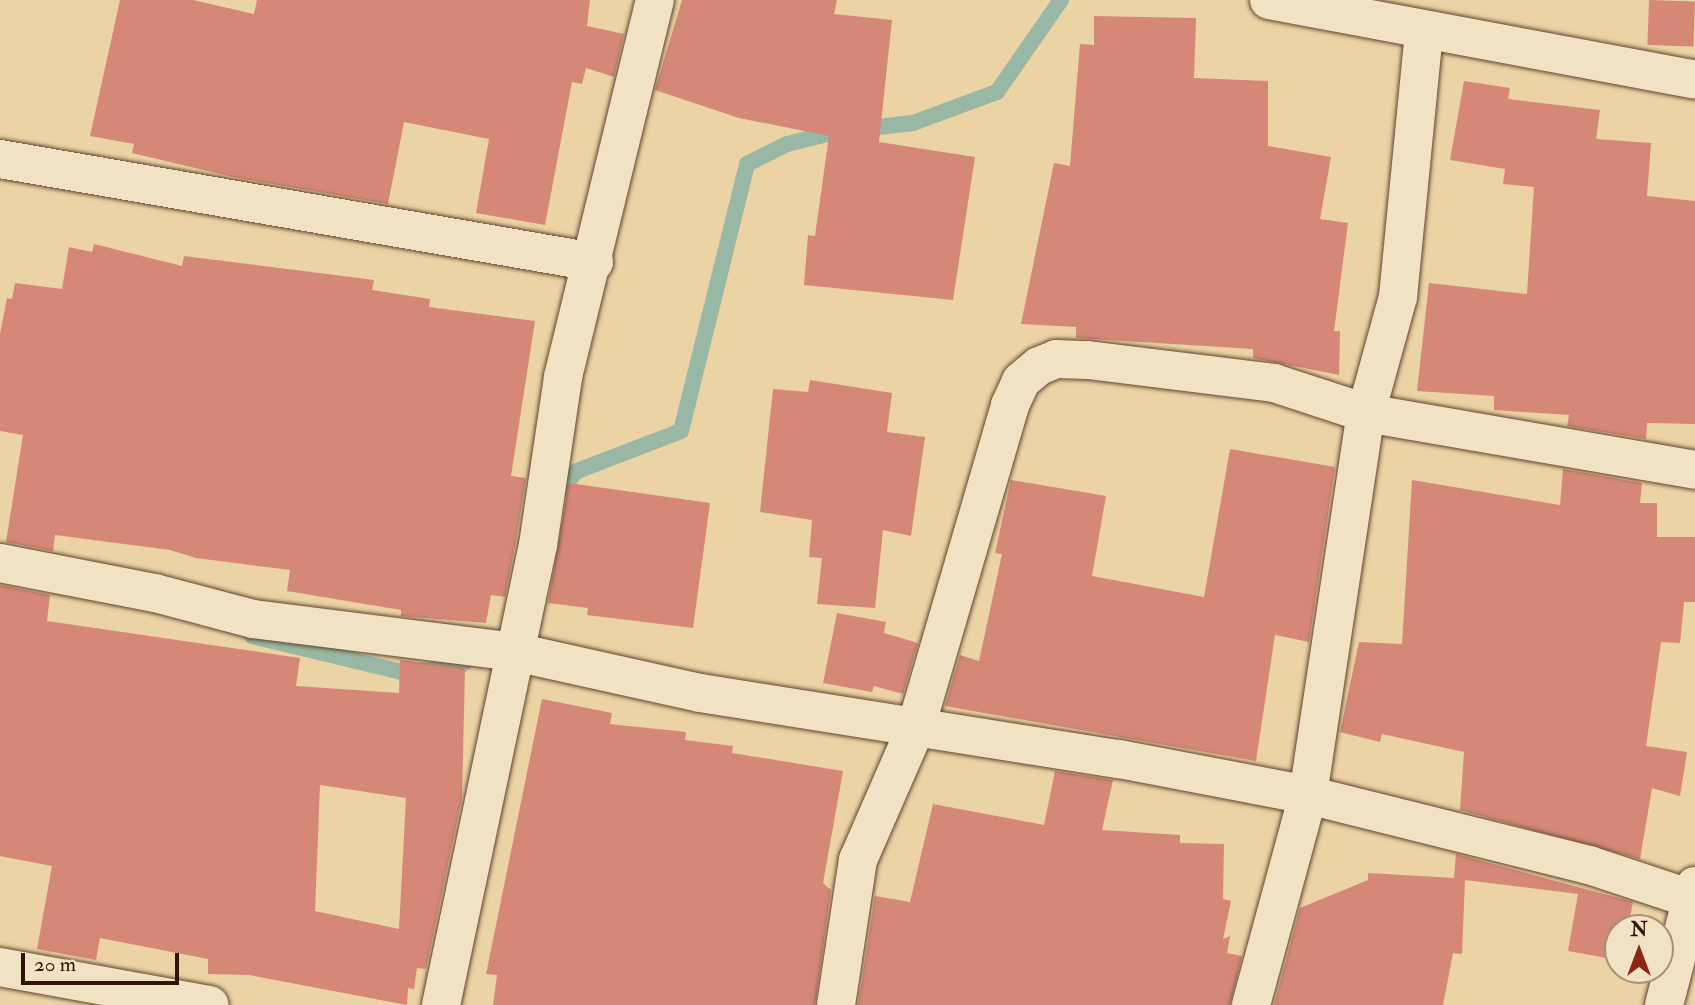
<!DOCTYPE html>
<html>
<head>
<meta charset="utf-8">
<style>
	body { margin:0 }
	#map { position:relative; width:1695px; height:1005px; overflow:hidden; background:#ebd3a4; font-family:"IM FELL Double Pica",serif }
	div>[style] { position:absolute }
	.stream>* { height:16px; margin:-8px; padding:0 8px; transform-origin:8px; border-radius:8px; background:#98b8a5 }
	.building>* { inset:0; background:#d58877; transform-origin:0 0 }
	.roads { filter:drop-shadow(0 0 2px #60442e) drop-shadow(0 0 2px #60442e) }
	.minor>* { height:38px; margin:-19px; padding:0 19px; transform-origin:19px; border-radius:19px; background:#f2e2c4 }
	span { translate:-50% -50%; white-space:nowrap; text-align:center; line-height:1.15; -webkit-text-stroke:5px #f2e2c4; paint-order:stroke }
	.north { position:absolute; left:1604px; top:914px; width:70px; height:70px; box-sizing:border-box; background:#f2e2c4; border:2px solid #a59078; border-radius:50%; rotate:0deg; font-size:19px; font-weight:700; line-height:28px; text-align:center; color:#311507 }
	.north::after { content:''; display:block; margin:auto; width:24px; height:32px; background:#8f2418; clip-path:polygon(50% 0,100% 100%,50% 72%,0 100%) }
	.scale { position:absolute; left:21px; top:953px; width:158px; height:32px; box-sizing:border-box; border:4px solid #311507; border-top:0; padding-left:9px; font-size:21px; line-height:24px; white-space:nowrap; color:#311507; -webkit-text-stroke:5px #f2e2c4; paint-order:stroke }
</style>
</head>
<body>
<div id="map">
	<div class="stream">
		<div style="left:861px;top:129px;width:52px;rotate:-6.6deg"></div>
		<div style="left:913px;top:123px;width:90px;rotate:-20.3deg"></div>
		<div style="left:997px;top:92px;width:112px;rotate:-55.2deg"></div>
		<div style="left:554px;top:498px;width:35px;rotate:-50deg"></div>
		<div style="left:577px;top:471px;width:111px;rotate:-21deg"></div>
		<div style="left:681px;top:431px;width:275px;rotate:-76.1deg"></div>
		<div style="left:747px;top:164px;width:45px;rotate:-26.6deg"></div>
		<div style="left:787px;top:144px;width:54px;rotate:-14deg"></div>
		<div style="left:252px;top:636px;width:154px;rotate:13.5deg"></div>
		<div style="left:402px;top:672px;width:55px;rotate:-4.2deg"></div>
		<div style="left:457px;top:668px;width:24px;rotate:-38deg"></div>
	</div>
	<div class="building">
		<div style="clip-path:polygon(120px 0,193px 0,254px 14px,257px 0,590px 0,587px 26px,624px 34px,614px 77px,586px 68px,582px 84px,572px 82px,545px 225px,476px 213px,489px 139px,404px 122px,388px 204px,233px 177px,132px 153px,134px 144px,90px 136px)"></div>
		<div style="clip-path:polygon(682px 0,837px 0,834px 14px,892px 20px,879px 142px,975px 157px,953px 300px,804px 285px,808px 235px,815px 236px,829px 136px,739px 118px,655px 90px)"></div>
		<div style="left:1649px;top:0;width:46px;height:45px;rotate:2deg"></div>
		<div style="clip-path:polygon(1094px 16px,1196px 18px,1194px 78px,1268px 81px,1268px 146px,1331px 157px,1320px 219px,1348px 223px,1334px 331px,1340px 331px,1339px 375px,1253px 358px,1253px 349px,1076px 338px,1076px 327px,1021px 324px,1054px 163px,1070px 166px,1080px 44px,1094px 45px)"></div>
		<div style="clip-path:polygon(1464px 81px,1510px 88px,1508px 99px,1600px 110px,1596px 139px,1651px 143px,1647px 196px,1695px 201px,1695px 424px,1647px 423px,1646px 439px,1567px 426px,1569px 415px,1494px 410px,1494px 396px,1417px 391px,1429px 283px,1527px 294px,1534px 187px,1503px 184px,1505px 169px,1450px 160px)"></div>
		<div style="clip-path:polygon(94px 244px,182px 266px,184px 256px,374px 280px,372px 290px,430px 299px,429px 307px,535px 321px,511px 476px,526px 478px,516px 541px,505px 597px,491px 595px,486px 623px,401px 616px,401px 610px,287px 591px,290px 570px,196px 558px,170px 550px,55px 535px,53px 551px,6px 542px,23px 435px,0 431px,0 334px,7px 298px,12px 299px,15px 283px,62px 289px,69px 247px,92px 252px)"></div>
		<div style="clip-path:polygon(810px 380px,892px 393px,887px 432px,925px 437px,911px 536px,883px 530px,875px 608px,817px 604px,822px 558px,809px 557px,812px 520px,760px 512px,773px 389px,808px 392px)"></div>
		<div style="clip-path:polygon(1230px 449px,1335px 467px,1309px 642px,1275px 635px,1256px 761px,945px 706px,960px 655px,979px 661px,1002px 554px,995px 553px,1011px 480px,1106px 496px,1092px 576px,1204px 597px)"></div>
		<div style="clip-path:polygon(1563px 469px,1642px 483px,1640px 503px,1657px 503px,1657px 537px,1695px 537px,1695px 602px,1684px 602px,1680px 643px,1661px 642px,1646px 746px,1687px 752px,1680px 796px,1652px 788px,1640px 859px,1460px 810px,1464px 752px,1382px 734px,1380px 742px,1340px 732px,1359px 642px,1402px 644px,1412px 480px,1560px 505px)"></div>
		<div style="clip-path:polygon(569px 483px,710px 503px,693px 628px,587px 615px,588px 608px,548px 603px)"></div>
		<div style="clip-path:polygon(evenodd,0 585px,50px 595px,47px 621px,300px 658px,296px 686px,399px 693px,400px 660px,465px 668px,462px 798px,426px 969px,417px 968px,414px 989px,408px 988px,407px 1005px,249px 975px,208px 974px,208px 959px,100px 938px,96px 960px,37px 949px,52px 866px,0 856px,0 585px,320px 785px,406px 798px,399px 929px,315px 911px,320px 785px)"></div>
		<div style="clip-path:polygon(837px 613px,886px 622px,884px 633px,918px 643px,903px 694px,874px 686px,872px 692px,823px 683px)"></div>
		<div style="clip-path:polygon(542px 699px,612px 713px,610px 724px,686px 732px,685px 740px,733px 746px,732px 753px,843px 771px,823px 883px,831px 890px,815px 1005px,493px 1005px,497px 975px,486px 974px)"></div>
		<div style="clip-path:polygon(1055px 771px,1113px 780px,1102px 830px,1180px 835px,1180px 843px,1224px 844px,1223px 899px,1231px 901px,1223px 939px,1230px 936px,1227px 953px,1242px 956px,1230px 1005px,858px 1005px,875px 896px,910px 902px,933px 804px,1044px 825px)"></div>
		<div style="clip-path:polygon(1456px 854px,1633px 902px,1628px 928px,1618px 928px,1618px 960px,1568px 951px,1578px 894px,1465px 880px,1462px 954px,1453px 953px,1443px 1005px,1274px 1005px,1300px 908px,1368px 880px,1368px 873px,1454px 878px)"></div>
	</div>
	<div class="roads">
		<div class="minor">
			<div style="left:1269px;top:0;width:433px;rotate:10.6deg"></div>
			<div style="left:0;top:159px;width:603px;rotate:9.84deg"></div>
			<div style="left:0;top:563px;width:158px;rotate:11deg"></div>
			<div style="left:155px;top:593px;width:101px;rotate:14.9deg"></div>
			<div style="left:253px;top:619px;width:264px;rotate:7.2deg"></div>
			<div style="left:515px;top:652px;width:189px;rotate:12.5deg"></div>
			<div style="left:700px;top:693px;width:424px;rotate:9deg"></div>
			<div style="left:1119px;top:759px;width:192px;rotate:10.8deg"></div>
			<div style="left:1308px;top:795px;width:290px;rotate:14deg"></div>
			<div style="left:1589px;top:865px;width:112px;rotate:18.3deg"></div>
			<div style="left:0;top:967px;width:213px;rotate:10.3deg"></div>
			<div style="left:441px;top:1005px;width:470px;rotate:-78.1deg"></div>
			<div style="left:538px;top:545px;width:170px;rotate:-81.5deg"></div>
			<div style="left:563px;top:377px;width:388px;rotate:-76.3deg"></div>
			<div style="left:836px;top:1005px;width:147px;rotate:-81.4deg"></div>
			<div style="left:858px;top:860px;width:145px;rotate:-66.4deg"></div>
			<div style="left:916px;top:727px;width:335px;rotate:-73.7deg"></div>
			<div style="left:1010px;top:405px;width:26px;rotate:-65deg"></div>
			<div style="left:1021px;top:381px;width:23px;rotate:-40deg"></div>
			<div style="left:1039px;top:366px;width:18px;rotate:-22deg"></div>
			<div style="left:1056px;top:359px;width:32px;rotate:2deg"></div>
			<div style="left:1088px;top:360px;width:187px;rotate:7deg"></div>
			<div style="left:1274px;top:383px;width:97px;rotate:18.1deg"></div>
			<div style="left:1366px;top:413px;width:334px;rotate:9.8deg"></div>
			<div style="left:1251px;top:1005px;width:218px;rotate:-74.8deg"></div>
			<div style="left:1308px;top:795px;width:386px;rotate:-81.4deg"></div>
			<div style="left:1366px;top:413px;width:120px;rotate:-74.6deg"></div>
			<div style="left:1398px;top:297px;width:268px;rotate:-84.4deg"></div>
			<div style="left:1664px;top:1005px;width:123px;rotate:-75.4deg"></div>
		</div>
	</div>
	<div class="north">N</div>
	<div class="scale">20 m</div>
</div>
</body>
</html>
